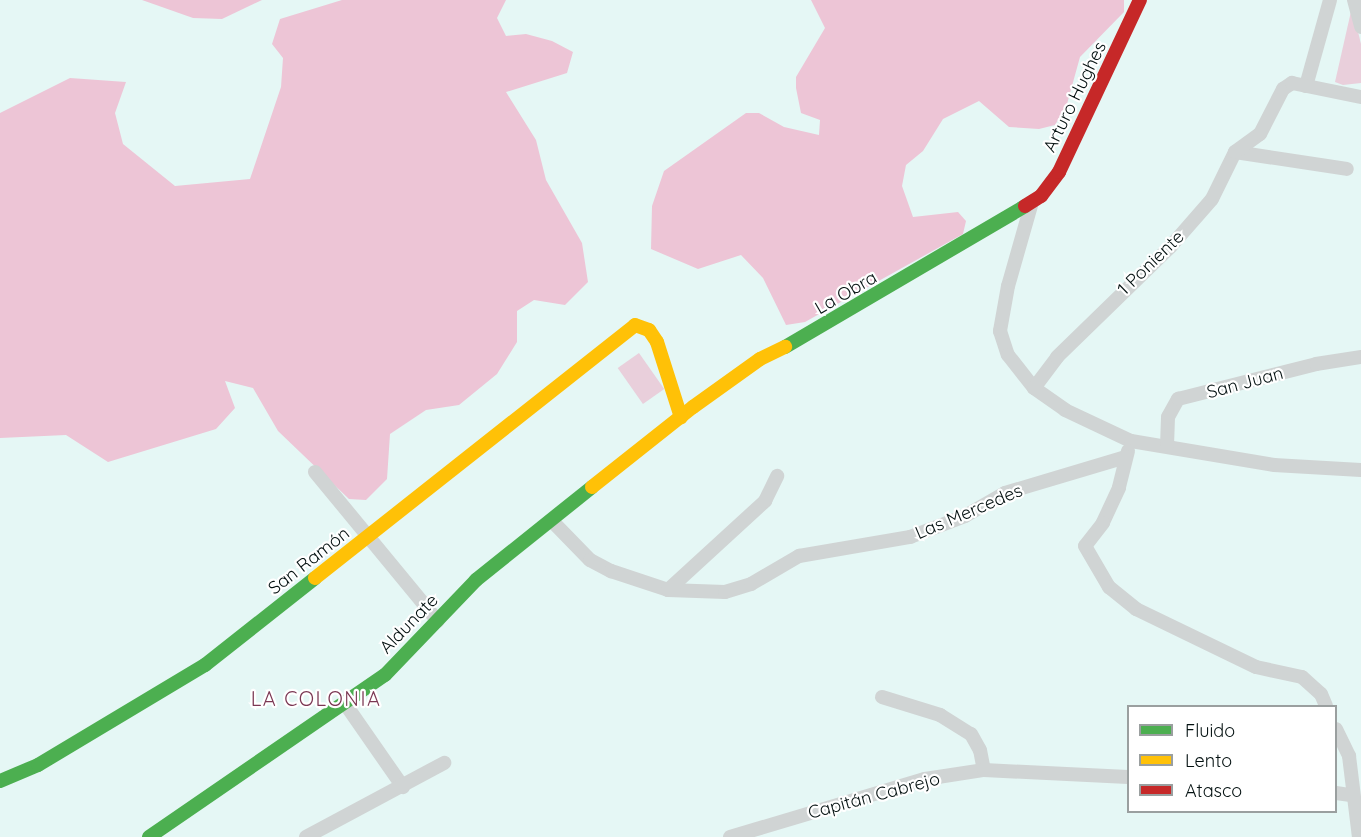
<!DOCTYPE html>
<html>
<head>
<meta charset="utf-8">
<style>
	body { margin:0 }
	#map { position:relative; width:1361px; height:837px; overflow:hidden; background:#e5f7f5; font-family:Quicksand,sans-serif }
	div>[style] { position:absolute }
	.green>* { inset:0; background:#e9cfdb; transform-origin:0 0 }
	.forest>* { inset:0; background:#edc5d6 }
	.street>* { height:14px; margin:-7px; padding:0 7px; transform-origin:7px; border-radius:7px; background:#d0d4d4 }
	.fast>* { height:14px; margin:-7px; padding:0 7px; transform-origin:7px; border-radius:7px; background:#4caf50 }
	.slow>* { height:14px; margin:-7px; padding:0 7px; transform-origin:7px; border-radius:7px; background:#ffc107 }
	.jam>* { height:14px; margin:-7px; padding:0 7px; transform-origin:7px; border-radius:7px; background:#c62828 }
	span { translate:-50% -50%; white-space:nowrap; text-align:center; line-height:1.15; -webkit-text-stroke:4.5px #fff; paint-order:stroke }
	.street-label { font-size:18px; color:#031010 }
	.neighbourhood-label { font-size:20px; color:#7b3753; letter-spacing:1.5px }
	.legend { position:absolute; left:1127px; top:705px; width:210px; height:108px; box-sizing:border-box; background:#fff; border:2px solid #9a9f9f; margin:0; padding:8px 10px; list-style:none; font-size:18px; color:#031010 }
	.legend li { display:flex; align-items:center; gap:12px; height:30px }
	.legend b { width:30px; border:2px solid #9a9f9f }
</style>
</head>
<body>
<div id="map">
	<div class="green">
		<div style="clip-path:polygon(1352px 7px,1361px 44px,1361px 83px,1343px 85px,1335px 82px)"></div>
		<div style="left:639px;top:353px;width:44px;height:26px;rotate:55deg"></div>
	</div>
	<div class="forest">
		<div style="clip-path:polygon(142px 0,262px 0,222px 19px,193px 18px)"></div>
		<div style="clip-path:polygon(342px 0,506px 0,497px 18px,506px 36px,526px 34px,552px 41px,573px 52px,567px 73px,506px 92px,536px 140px,546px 180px,582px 243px,588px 282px,565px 305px,534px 300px,517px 311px,517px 342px,497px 374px,459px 405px,426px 410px,390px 434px,387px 479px,366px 500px,349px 499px,278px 431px,253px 388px,225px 381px,235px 408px,216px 429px,108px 462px,66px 435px,0 438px,0 113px,70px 78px,126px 82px,115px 113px,123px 144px,175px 186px,250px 179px,281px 87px,283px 58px,272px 44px,280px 19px)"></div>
		<div style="clip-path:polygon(811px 0,1124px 0,1124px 12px,1080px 57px,1067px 104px,1055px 125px,1039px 129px,1009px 127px,979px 101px,943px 119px,923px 151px,906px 165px,902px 186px,913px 217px,958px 212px,966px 221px,963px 234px,805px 322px,786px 325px,763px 278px,741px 255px,698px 269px,651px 249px,652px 206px,664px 171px,746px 113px,759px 113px,784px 127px,819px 135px,820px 120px,801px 113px,796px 88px,796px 77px,825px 28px)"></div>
	</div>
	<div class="street">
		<div style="left:1354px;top:0;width:28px;rotate:75deg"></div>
		<div style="left:1306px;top:86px;width:89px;rotate:-74.4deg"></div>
		<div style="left:1235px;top:152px;width:113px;rotate:8.6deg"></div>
		<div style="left:1032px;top:202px;width:87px;rotate:105.9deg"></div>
		<div style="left:1008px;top:286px;width:46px;rotate:100.1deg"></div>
		<div style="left:1000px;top:331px;width:25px;rotate:72deg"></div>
		<div style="left:1008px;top:355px;width:42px;rotate:51.8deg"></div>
		<div style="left:1034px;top:388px;width:38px;rotate:35deg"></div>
		<div style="left:1065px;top:410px;width:73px;rotate:25.2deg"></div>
		<div style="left:1131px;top:441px;width:145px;rotate:9.5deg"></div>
		<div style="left:1274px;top:465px;width:87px;rotate:3.3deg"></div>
		<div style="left:1034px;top:388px;width:39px;rotate:-53deg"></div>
		<div style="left:1057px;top:357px;width:159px;rotate:-44.2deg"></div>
		<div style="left:1171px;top:246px;width:62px;rotate:-48.9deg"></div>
		<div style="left:1212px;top:199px;width:52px;rotate:-63.9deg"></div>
		<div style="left:1235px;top:152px;width:31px;rotate:-36deg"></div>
		<div style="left:1260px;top:134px;width:51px;rotate:-62.9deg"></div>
		<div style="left:1283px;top:89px;width:11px;rotate:-34deg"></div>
		<div style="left:1292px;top:83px;width:70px;rotate:11.5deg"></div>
		<div style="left:1167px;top:446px;width:29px;rotate:-88deg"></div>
		<div style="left:1168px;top:417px;width:21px;rotate:-61deg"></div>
		<div style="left:1178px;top:399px;width:142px;rotate:-14.2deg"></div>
		<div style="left:1316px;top:364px;width:46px;rotate:-8.8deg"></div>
		<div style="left:1128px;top:451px;width:38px;rotate:104deg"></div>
		<div style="left:1119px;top:488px;width:38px;rotate:115deg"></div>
		<div style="left:1103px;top:523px;width:29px;rotate:128deg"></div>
		<div style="left:1085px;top:546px;width:48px;rotate:59.7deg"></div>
		<div style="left:1109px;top:587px;width:35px;rotate:39deg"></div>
		<div style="left:1136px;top:609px;width:133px;rotate:25.8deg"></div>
		<div style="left:1256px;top:667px;width:47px;rotate:12.3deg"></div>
		<div style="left:1302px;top:677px;width:25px;rotate:42deg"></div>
		<div style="left:1321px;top:694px;width:13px;rotate:67deg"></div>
		<div style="left:315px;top:472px;width:193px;rotate:50.5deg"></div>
		<div style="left:553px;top:522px;width:53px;rotate:45.8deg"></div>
		<div style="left:590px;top:560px;width:24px;rotate:28deg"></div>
		<div style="left:611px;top:571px;width:60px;rotate:18.4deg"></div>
		<div style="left:668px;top:590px;width:57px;rotate:2deg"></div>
		<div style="left:725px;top:592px;width:27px;rotate:-17deg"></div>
		<div style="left:751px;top:584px;width:56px;rotate:-30.3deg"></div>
		<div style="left:799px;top:556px;width:113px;rotate:-9.7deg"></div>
		<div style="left:910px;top:537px;width:59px;rotate:-20.9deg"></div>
		<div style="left:965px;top:516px;width:46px;rotate:-29.9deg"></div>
		<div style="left:1005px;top:493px;width:126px;rotate:-16.6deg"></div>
		<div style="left:668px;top:590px;width:132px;rotate:-42.5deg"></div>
		<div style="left:765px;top:501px;width:28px;rotate:-64deg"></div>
		<div style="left:882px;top:697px;width:61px;rotate:17.2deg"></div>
		<div style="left:940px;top:715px;width:36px;rotate:32deg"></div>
		<div style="left:971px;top:734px;width:18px;rotate:61deg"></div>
		<div style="left:980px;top:750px;width:20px;rotate:79deg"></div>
		<div style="left:346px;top:705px;width:100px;rotate:55.2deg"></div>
		<div style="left:1336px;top:729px;width:30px;rotate:64deg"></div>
		<div style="left:1349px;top:756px;width:82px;rotate:83deg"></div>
		<div style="left:1336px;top:793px;width:15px;rotate:8deg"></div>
		<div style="left:306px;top:837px;width:157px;rotate:-28.2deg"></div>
		<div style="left:730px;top:837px;width:203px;rotate:-16.6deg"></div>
		<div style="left:925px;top:779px;width:60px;rotate:-8.7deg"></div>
		<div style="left:984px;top:770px;width:144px;rotate:2.8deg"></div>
	</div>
	<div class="fast">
		<div style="left:785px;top:347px;width:278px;rotate:-30.4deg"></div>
		<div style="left:0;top:781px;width:41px;rotate:-22.8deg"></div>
		<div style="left:38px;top:765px;width:195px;rotate:-30.9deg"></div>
		<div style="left:205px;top:665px;width:140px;rotate:-38.3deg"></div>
		<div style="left:149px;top:837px;width:286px;rotate:-34.5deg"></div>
		<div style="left:385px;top:675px;width:132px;rotate:-46.2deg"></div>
		<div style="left:476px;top:580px;width:149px;rotate:-38.7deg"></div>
	</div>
	<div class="slow">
		<div style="left:592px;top:487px;width:129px;rotate:-38.4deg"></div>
		<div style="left:693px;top:407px;width:82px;rotate:-35.6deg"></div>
		<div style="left:760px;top:359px;width:28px;rotate:-26deg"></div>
		<div style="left:315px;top:578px;width:408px;rotate:-38.3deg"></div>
		<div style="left:635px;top:325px;width:15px;rotate:20deg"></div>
		<div style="left:649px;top:330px;width:14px;rotate:56deg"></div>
		<div style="left:657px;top:342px;width:79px;rotate:72.3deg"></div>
	</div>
	<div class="jam">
		<div style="left:1025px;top:206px;width:19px;rotate:-32deg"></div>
		<div style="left:1041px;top:196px;width:30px;rotate:-53deg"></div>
		<div style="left:1059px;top:172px;width:190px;rotate:-64.8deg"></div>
	</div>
	<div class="street-label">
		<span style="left:1075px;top:97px;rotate:-64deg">Arturo Hughes</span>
		<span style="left:1151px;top:263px;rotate:-44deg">1 Poniente</span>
		<span style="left:846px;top:293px;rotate:-30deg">La Obra</span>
		<span style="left:1245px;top:383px;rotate:-15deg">San Juan</span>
		<span style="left:969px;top:512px;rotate:-23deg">Las Mercedes</span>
		<span style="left:309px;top:561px;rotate:-38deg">San Ramón</span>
		<span style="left:409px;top:624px;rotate:-46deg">Aldunate</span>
		<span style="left:874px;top:796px;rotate:-15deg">Capitán Cabrejo</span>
	</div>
	<div class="neighbourhood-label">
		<span style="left:316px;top:698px">LA COLONIA</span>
	</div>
	<ul class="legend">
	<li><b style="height:8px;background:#4caf50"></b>Fluido</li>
	<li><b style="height:8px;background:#ffc107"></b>Lento</li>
	<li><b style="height:8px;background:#c62828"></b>Atasco</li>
	</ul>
</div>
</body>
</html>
